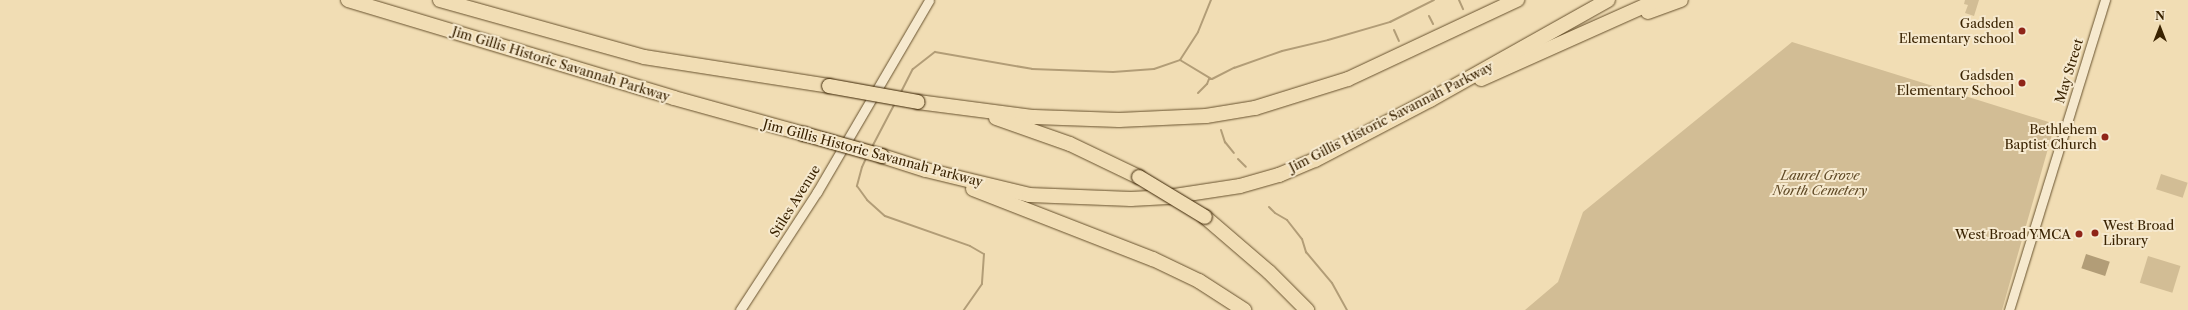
<!DOCTYPE html>
<html>
<head>
<meta charset="utf-8">
<style>
	body { margin:0 }
	#map { position:relative; width:2188px; height:310px; overflow:hidden; background:#f1ddb4; font-family:"Libre Caslon Text",serif }
	div>[style] { position:absolute }
	.green>* { inset:0; background:#d2bd95; transform-origin:0 0 }
	.water>* { inset:0; background:#b29d77; transform-origin:0 0 }
	.stream>* { height:2px; margin:-1px; padding:0 1px; transform-origin:1px; border-radius:1px; background:#b29d77 }
	.roads { filter:drop-shadow(0 0 1px #67512d) drop-shadow(0 0 1px #67512d) }
	.tertiary>* { height:9px; margin:-4.5px; padding:0 4.5px; transform-origin:4.5px; border-radius:4.5px; background:#f6e9ce }
	.motorway>* { height:14px; margin:-7px; padding:0 7px; transform-origin:7px; border-radius:7px; background:#f1ddb4 }
	.bridges { filter:drop-shadow(0 0 1px #392200) drop-shadow(0 0 1px #392200) }
	.motorway-bridge>* { height:14px; margin:-7px; padding:0 7px; transform-origin:7px; border-radius:7px; background:#f1ddb4 }
	.dots>* { width:11px; height:11px; translate:-50% -50%; box-sizing:border-box; border:2px solid #f6e9ce; border-radius:50% }
	span { translate:-50% -50%; white-space:nowrap; text-align:center; line-height:1.15; -webkit-text-stroke:4px #f6e9ce; paint-order:stroke }
	.poi-label { font-size:13px; color:#392200 }
	.right { translate:-100% -50%; text-align:right }
	.left { translate:0 -50%; text-align:left }
	.street-label { font-size:13px; color:#392200 }
	.park-label { font-size:13px; color:#5f4925; font-style:italic }
	.north { position:absolute; left:2140px; top:8px; width:40px; height:40px; -webkit-text-stroke:3px #f6e9ce; paint-order:stroke; rotate:0deg; font-size:11px; font-weight:700; line-height:16px; text-align:center; color:#392200 }
	.north::after { content:''; display:block; margin:auto; width:14px; height:18px; background:#392200; clip-path:polygon(50% 0,100% 100%,50% 72%,0 100%) }
</style>
</head>
<body>
<div id="map">
	<div class="green">
		<div style="clip-path:polygon(1965px 0,1979px 0,1974px 16px,1965px 13px,1968px 5px,1964px 4px)"></div>
		<div style="clip-path:polygon(1792px 42px,2055px 124px,2002px 310px,1525px 310px,1558px 282px,1583px 212px)"></div>
		<div style="left:2161px;top:174px;width:28px;height:16px;rotate:18deg"></div>
		<div style="left:2148px;top:256px;width:34px;height:28px;rotate:17deg"></div>
	</div>
	<div class="water">
		<div style="left:2086px;top:254px;width:25px;height:15px;rotate:18deg"></div>
	</div>
	<div class="stream">
		<div style="left:1459px;top:0;width:10px;rotate:66deg"></div>
		<div style="left:1429px;top:16px;width:9px;rotate:63deg"></div>
		<div style="left:1394px;top:30px;width:12px;rotate:66deg"></div>
		<div style="left:1180px;top:60px;width:37px;rotate:31deg"></div>
		<div style="left:1212px;top:79px;width:25px;rotate:-27deg"></div>
		<div style="left:1234px;top:68px;width:51px;rotate:-19.5deg"></div>
		<div style="left:1282px;top:51px;width:47px;rotate:-13.4deg"></div>
		<div style="left:1328px;top:40px;width:65px;rotate:-16.2deg"></div>
		<div style="left:1390px;top:22px;width:49px;rotate:-26.6deg"></div>
		<div style="left:1198px;top:93px;width:13px;rotate:-45deg"></div>
		<div style="left:1207px;top:84px;width:5px;rotate:-68deg"></div>
		<div style="left:1209px;top:79px;width:2px"></div>
		<div style="left:900px;top:94px;width:28px;rotate:-63deg"></div>
		<div style="left:913px;top:69px;width:28px;rotate:-38deg"></div>
		<div style="left:935px;top:52px;width:98px;rotate:9.9deg"></div>
		<div style="left:1032px;top:69px;width:81px;rotate:2.1deg"></div>
		<div style="left:1113px;top:72px;width:41px;rotate:-4.2deg"></div>
		<div style="left:1154px;top:69px;width:28px;rotate:-19deg"></div>
		<div style="left:1180px;top:60px;width:33px;rotate:-57deg"></div>
		<div style="left:1198px;top:32px;width:35px;rotate:-68deg"></div>
		<div style="left:1221px;top:130px;width:13px;rotate:72deg"></div>
		<div style="left:1225px;top:142px;width:14px;rotate:51deg"></div>
		<div style="left:872px;top:147px;width:50px;rotate:-62.4deg"></div>
		<div style="left:867px;top:156px;width:12px;rotate:114deg"></div>
		<div style="left:862px;top:167px;width:20px;rotate:105deg"></div>
		<div style="left:857px;top:186px;width:17px;rotate:54deg"></div>
		<div style="left:867px;top:200px;width:24px;rotate:42deg"></div>
		<div style="left:885px;top:216px;width:90px;rotate:19.4deg"></div>
		<div style="left:970px;top:246px;width:16px;rotate:30deg"></div>
		<div style="left:984px;top:254px;width:30px;rotate:94deg"></div>
		<div style="left:982px;top:284px;width:32px;rotate:125deg"></div>
		<div style="left:1238px;top:159px;width:11px;rotate:45deg"></div>
		<div style="left:1269px;top:207px;width:8px;rotate:45deg"></div>
		<div style="left:1275px;top:213px;width:14px;rotate:30deg"></div>
		<div style="left:1287px;top:220px;width:24px;rotate:52deg"></div>
		<div style="left:1302px;top:239px;width:14px;rotate:73deg"></div>
		<div style="left:1306px;top:252px;width:40px;rotate:50deg"></div>
		<div style="left:1332px;top:283px;width:31px;rotate:61deg"></div>
	</div>
	<div class="roads">
		<div class="tertiary">
			<div style="left:740px;top:310px;width:141px;rotate:-56.9deg"></div>
			<div style="left:817px;top:192px;width:222px;rotate:-59.7deg"></div>
			<div style="left:2009px;top:310px;width:325px;rotate:-72.8deg"></div>
		</div>
		<div class="motorway">
			<div style="left:348px;top:0;width:340px;rotate:16.7deg"></div>
			<div style="left:674px;top:98px;width:135px;rotate:15.5deg"></div>
			<div style="left:440px;top:0;width:212px;rotate:15.6deg"></div>
			<div style="left:644px;top:57px;width:187px;rotate:8.9deg"></div>
			<div style="left:1648px;top:12px;width:35px;rotate:-20deg"></div>
			<div style="left:1481px;top:79px;width:194px;rotate:-24.1deg"></div>
			<div style="left:918px;top:102px;width:117px;rotate:7.4deg"></div>
			<div style="left:1034px;top:117px;width:85px;rotate:2deg"></div>
			<div style="left:1119px;top:120px;width:87px;rotate:-2.6deg"></div>
			<div style="left:1206px;top:116px;width:50px;rotate:-9.3deg"></div>
			<div style="left:1255px;top:108px;width:97px;rotate:-17.3deg"></div>
			<div style="left:1348px;top:79px;width:187px;rotate:-25.1deg"></div>
			<div style="left:996px;top:118px;width:78px;rotate:19.4deg"></div>
			<div style="left:1070px;top:144px;width:76px;rotate:25.6deg"></div>
			<div style="left:882px;top:156px;width:46px;rotate:17.7deg"></div>
			<div style="left:926px;top:170px;width:106px;rotate:13.6deg"></div>
			<div style="left:1029px;top:195px;width:102px;rotate:2.2deg"></div>
			<div style="left:1131px;top:199px;width:37px;rotate:-3deg"></div>
			<div style="left:1168px;top:197px;width:73px;rotate:-8.7deg"></div>
			<div style="left:1240px;top:186px;width:41px;rotate:-15.8deg"></div>
			<div style="left:1279px;top:175px;width:39px;rotate:-23deg"></div>
			<div style="left:1315px;top:160px;width:130px;rotate:-27.6deg"></div>
			<div style="left:1430px;top:100px;width:204px;rotate:-29.3deg"></div>
			<div style="left:973px;top:189px;width:193px;rotate:21.3deg"></div>
			<div style="left:1153px;top:259px;width:51px;rotate:25.6deg"></div>
			<div style="left:1199px;top:281px;width:54px;rotate:32.8deg"></div>
			<div style="left:1205px;top:217px;width:84px;rotate:40.7deg"></div>
			<div style="left:1269px;top:272px;width:54px;rotate:45deg"></div>
		</div>
	</div>
	<div class="bridges">
		<div class="motorway-bridge">
			<div style="left:829px;top:86px;width:90px;rotate:10.2deg"></div>
			<div style="left:804px;top:134px;width:81px;rotate:15.8deg"></div>
			<div style="left:1139px;top:177px;width:77px;rotate:31.2deg"></div>
		</div>
	</div>
	<div class="dots">
		<div style="left:2022px;top:31px;background:#8f2418"></div>
		<div style="left:2022px;top:83px;background:#8f2418"></div>
		<div style="left:2105px;top:137px;background:#8f2418"></div>
		<div style="left:2095px;top:233px;background:#8f2418"></div>
		<div style="left:2079px;top:234px;background:#8f2418"></div>
	</div>
	<div class="poi-label">
		<span class="right" style="left:2014px;top:31px">Gadsden<br>Elementary school</span>
		<span class="right" style="left:2014px;top:83px">Gadsden<br>Elementary School</span>
		<span class="right" style="left:2097px;top:137px">Bethlehem<br>Baptist Church</span>
		<span class="left" style="left:2103px;top:233px">West Broad<br>Library</span>
		<span class="right" style="left:2071px;top:234px">West Broad YMCA</span>
	</div>
	<div class="street-label">
		<span style="left:561px;top:64px;rotate:17deg">Jim Gillis Historic Savannah Parkway</span>
		<span style="left:2069px;top:71px;rotate:-73deg">May Street</span>
		<span style="left:1391px;top:117px;rotate:-27deg">Jim Gillis Historic Savannah Parkway</span>
		<span style="left:873px;top:153px;rotate:15deg">Jim Gillis Historic Savannah Parkway</span>
		<span style="left:795px;top:201px;rotate:-58deg">Stiles Avenue</span>
	</div>
	<div class="park-label">
		<span style="left:1820px;top:183px">Laurel Grove<br>North Cemetery</span>
	</div>
	<div class="north">N</div>
</div>
</body>
</html>
